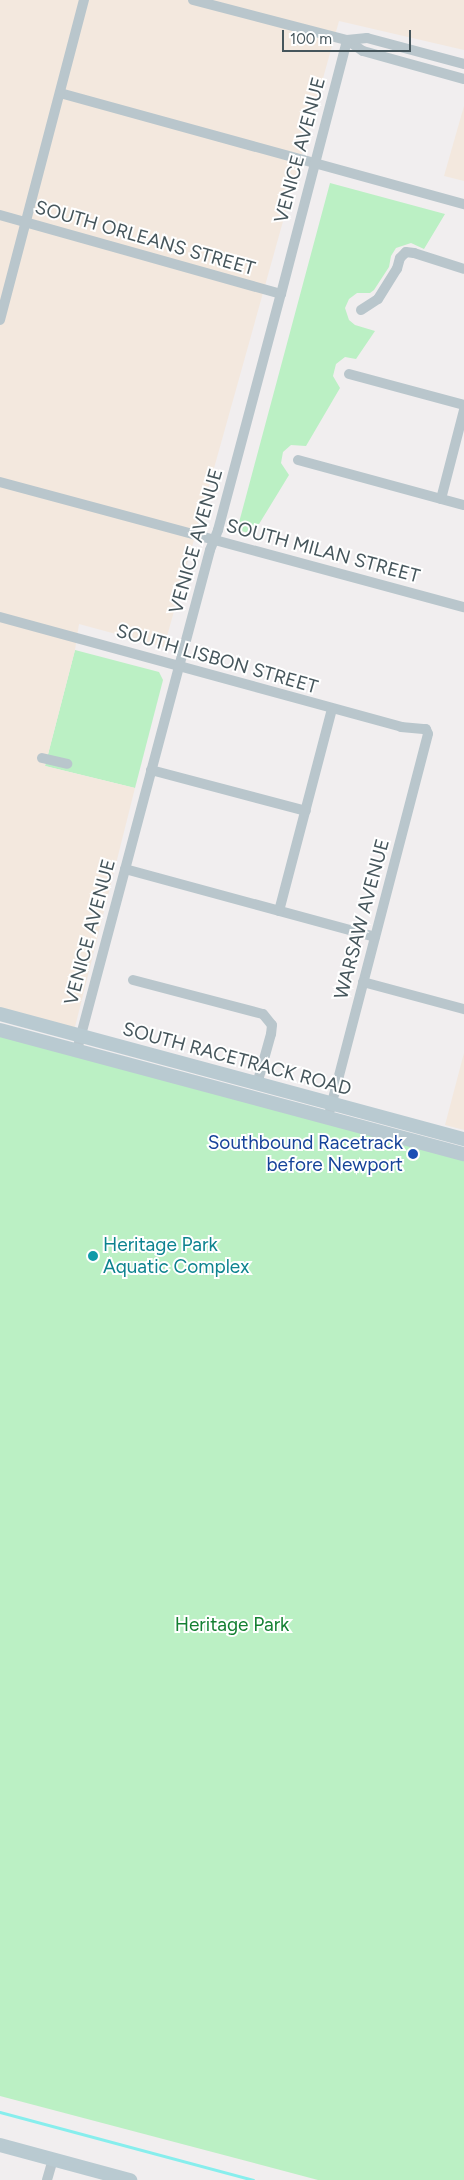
<!DOCTYPE html>
<html>
<head>
<meta charset="utf-8">
<style>
	body { margin:0 }
	#map { position:relative; width:464px; height:2180px; overflow:hidden; background:#f1eeef; font-family:Figtree,sans-serif }
	div>[style] { position:absolute }
	.green>* { inset:0; background:#bbf0c4 }
	.sand>* { inset:0; background:#f3e8de }
	.stream>* { height:2.5px; margin:-1.25px; padding:0 1.25px; transform-origin:1.25px; border-radius:1.25px; background:#87eeed }
	.street>* { height:10px; margin:-5px; padding:0 5px; transform-origin:5px; border-radius:5px; background:#b9c6cc }
	.secondary>* { height:14px; margin:-7px; padding:0 7px; transform-origin:7px; border-radius:7px; background:#b9cad1 }
	.dots>* { width:14px; height:14px; translate:-50% -50%; box-sizing:border-box; border:2px solid #fff; border-radius:50% }
	span { translate:-50% -50%; white-space:nowrap; text-align:center; line-height:1.15; -webkit-text-stroke:4px #fff; paint-order:stroke }
	.street-label { font-size:19px; color:#46565c }
	.transit-label { font-size:19px; color:#164399 }
	.right { translate:-100% -50%; text-align:right }
	.culture-label { font-size:19px; color:#0d838f }
	.left { translate:0 -50%; text-align:left }
	.park-label { font-size:19px; color:#148032 }
	.scale { position:absolute; left:282px; top:30px; width:129px; height:22px; box-sizing:border-box; border:2px solid #46565c; border-top:0; padding-left:6px; font-size:15px; line-height:18px; white-space:nowrap; color:#46565c; -webkit-text-stroke:4px #fff; paint-order:stroke }
</style>
</head>
<body>
<div id="map">
	<div class="green">
		<div style="clip-path:polygon(330px 183px,445px 214px,424px 249px,411px 243px,396px 248px,391px 256px,389px 267px,374px 290px,370px 293px,357px 293px,349px 299px,345px 308px,349px 320px,355px 325px,375px 331px,356px 359px,345px 357px,336px 364px,333px 376px,340px 388px,306px 446px,291px 445px,283px 452px,281px 463px,289px 475px,253px 534px,237px 530px)"></div>
		<div style="clip-path:polygon(75px 650px,159px 672px,163px 680px,135px 788px,45px 766px)"></div>
		<div style="clip-path:polygon(0 1035px,464px 1154px,464px 2180px,318px 2180px,0 2096px)"></div>
	</div>
	<div class="sand">
		<div style="clip-path:polygon(0 0,464px 0,464px 50px,339px 21px,164px 647px,79px 624px,75px 650px,45px 766px,135px 788px,74px 1031px,0 1010px)"></div>
		<div style="clip-path:polygon(464px 106px,464px 181px,444px 176px)"></div>
		<div style="clip-path:polygon(464px 1053px,464px 1130px,445px 1125px)"></div>
	</div>
	<div class="stream">
		<div style="left:0;top:2112px;width:262px;rotate:15deg"></div>
	</div>
	<div class="street">
		<div style="left:193px;top:0;width:159px;rotate:14.6deg"></div>
		<div style="left:347px;top:40px;width:19px;rotate:35deg"></div>
		<div style="left:363px;top:51px;width:105px;rotate:15.5deg"></div>
		<div style="left:347px;top:40px;width:20px;rotate:-6deg"></div>
		<div style="left:367px;top:38px;width:100px;rotate:15deg"></div>
		<div style="left:60px;top:93px;width:419px;rotate:15.4deg"></div>
		<div style="left:0;top:215px;width:292px;rotate:15.7deg"></div>
		<div style="left:361px;top:310px;width:20px;rotate:-33deg"></div>
		<div style="left:378px;top:299px;width:36px;rotate:-58deg"></div>
		<div style="left:397px;top:269px;width:11px;rotate:-75deg"></div>
		<div style="left:400px;top:258px;width:8px;rotate:-45deg"></div>
		<div style="left:406px;top:252px;width:8px;rotate:7deg"></div>
		<div style="left:414px;top:253px;width:52px;rotate:17.7deg"></div>
		<div style="left:0;top:320px;width:331px;rotate:-75.3deg"></div>
		<div style="left:349px;top:374px;width:119px;rotate:15.1deg"></div>
		<div style="left:298px;top:460px;width:172px;rotate:15.2deg"></div>
		<div style="left:0;top:482px;width:481px;rotate:15.1deg"></div>
		<div style="left:441px;top:499px;width:92px;rotate:-75.5deg"></div>
		<div style="left:0;top:617px;width:416px;rotate:15.3deg"></div>
		<div style="left:401px;top:727px;width:25px;rotate:5deg"></div>
		<div style="left:426px;top:729px;width:5px;rotate:68deg"></div>
		<div style="left:428px;top:734px;width:388px;rotate:104.6deg"></div>
		<div style="left:42px;top:758px;width:26px;rotate:13deg"></div>
		<div style="left:151px;top:770px;width:160px;rotate:14.8deg"></div>
		<div style="left:125px;top:869px;width:259px;rotate:15.2deg"></div>
		<div style="left:279px;top:911px;width:209px;rotate:-75.3deg"></div>
		<div style="left:133px;top:980px;width:134px;rotate:14.7deg"></div>
		<div style="left:263px;top:1014px;width:14px;rotate:51deg"></div>
		<div style="left:272px;top:1025px;width:9px;rotate:96deg"></div>
		<div style="left:271px;top:1034px;width:52px;rotate:105.6deg"></div>
		<div style="left:363px;top:982px;width:105px;rotate:15deg"></div>
		<div style="left:77px;top:1050px;width:517px;rotate:-75.1deg"></div>
		<div style="left:210px;top:550px;width:22px;rotate:-68deg"></div>
		<div style="left:218px;top:530px;width:244px;rotate:-75.1deg"></div>
		<div style="left:281px;top:294px;width:262px;rotate:-75.4deg"></div>
		<div style="left:47px;top:2180px;width:22px;rotate:-74deg"></div>
	</div>
	<div class="secondary">
		<div style="left:0;top:1014px;width:481px;rotate:15.1deg"></div>
		<div style="left:0;top:1030px;width:480px;rotate:15deg"></div>
		<div style="left:0;top:2145px;width:135px;rotate:15.1deg"></div>
	</div>
	<div class="dots">
		<div style="left:413px;top:1154px;background:#1a4fb4"></div>
		<div style="left:93px;top:1256px;background:#0f9aa8"></div>
	</div>
	<div class="street-label">
		<span style="left:300px;top:150px;rotate:-75deg">VENICE AVENUE</span>
		<span style="left:145px;top:238px;rotate:16deg">SOUTH ORLEANS STREET</span>
		<span style="left:196px;top:541px;rotate:-74deg">VENICE AVENUE</span>
		<span style="left:323px;top:551px;rotate:15deg">SOUTH MILAN STREET</span>
		<span style="left:217px;top:659px;rotate:16deg">SOUTH LISBON STREET</span>
		<span style="left:362px;top:919px;rotate:-75deg">WARSAW AVENUE</span>
		<span style="left:90px;top:932px;rotate:-75deg">VENICE AVENUE</span>
		<span style="left:237px;top:1059px;rotate:15deg">SOUTH RACETRACK ROAD</span>
	</div>
	<div class="transit-label">
		<span class="right" style="left:403px;top:1154px">Southbound Racetrack<br>before Newport</span>
	</div>
	<div class="culture-label">
		<span class="left" style="left:103px;top:1256px">Heritage Park<br>Aquatic Complex</span>
	</div>
	<div class="park-label">
		<span style="left:232px;top:1625px">Heritage Park</span>
	</div>
	<div class="scale">100 m</div>
</div>
</body>
</html>
